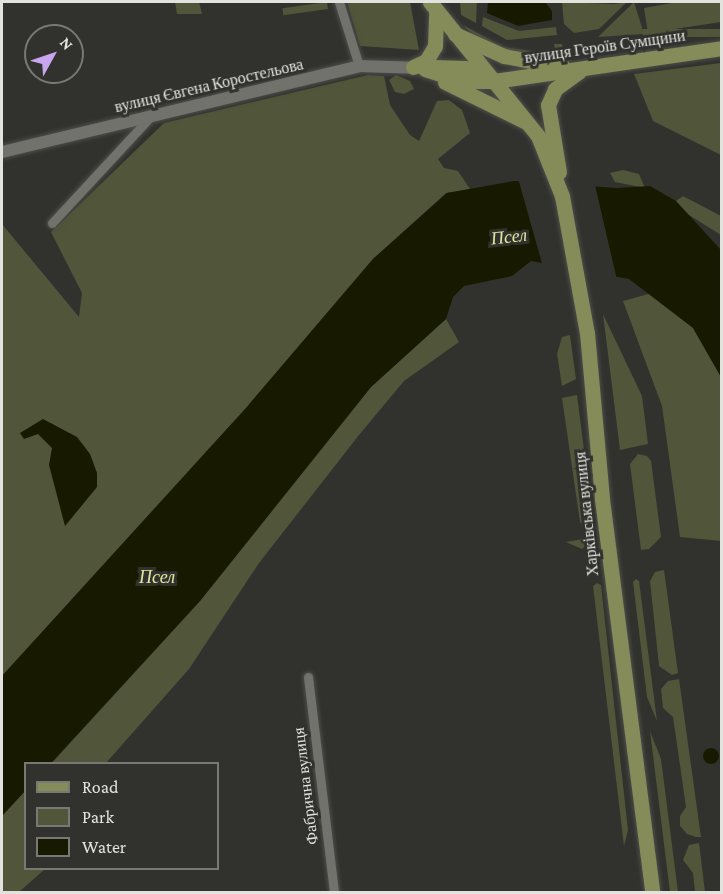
<!DOCTYPE html>
<html>
<head>
<meta charset="utf-8">
<style>
	body { margin:0 }
	#map { position:relative; width:723px; height:894px; overflow:hidden; background:#31322d; font-family:"Crimson Pro",serif }
	div>[style] { position:absolute }
	.green>* { inset:0; background:#515539; transform-origin:0 0 }
	.water>* { inset:0; background:#181a00 }
	.round { border-radius:50% }
	.pier>* { inset:0; background:#31322d }
	.roads { filter:drop-shadow(0 0 2px #4d4e4a) drop-shadow(0 0 2px #4d4e4a) }
	.minor>* { height:9px; margin:-4.5px; padding:0 4.5px; transform-origin:4.5px; border-radius:4.5px; background:#71726c }
	.tertiary>* { height:12px; margin:-6px; padding:0 6px; transform-origin:6px; border-radius:6px; background:#71726c }
	.primary>* { height:15px; margin:-7.5px; padding:0 7.5px; transform-origin:7.5px; border-radius:7.5px; background:#858b59 }
	span { translate:-50% -50%; white-space:nowrap; text-align:center; line-height:1.15; -webkit-text-stroke:6px #31322d; paint-order:stroke }
	.street-label { font-size:16px; color:#e2e2df }
	.water-label { font-size:18px; color:#e0e99e; font-style:italic }
	.frame { position:absolute; inset:0; border:3px solid #e2e2df; pointer-events:none }
	.legend { position:absolute; left:24px; top:762px; width:195px; height:108px; box-sizing:border-box; background:#31322d; border:2px solid #787874; margin:0; padding:8px 10px; list-style:none; font-size:18px; color:#e2e2df }
	.legend li { display:flex; align-items:center; gap:12px; height:30px }
	.legend b { width:30px; border:2px solid #787874 }
	.north { position:absolute; left:24px; top:24px; width:60px; height:60px; box-sizing:border-box; background:#31322d; border:2px solid #787874; border-radius:50%; rotate:50deg; font-size:16px; font-weight:700; line-height:24px; text-align:center; color:#e2e2df }
	.north::after { content:''; display:block; margin:auto; width:21px; height:27px; background:#c8a6ef; clip-path:polygon(50% 0,100% 100%,50% 72%,0 100%) }
</style>
</head>
<body>
<div id="map">
	<div class="green">
		<div style="clip-path:polygon(175px 2px,199px 2px,202px 14px,177px 14px)"></div>
		<div style="left:327px;top:2px;width:7px;height:45px;rotate:82deg"></div>
		<div style="clip-path:polygon(347px 2px,410px 2px,419px 50px,360px 46px)"></div>
		<div style="clip-path:polygon(460px 2px,477px 2px,476px 23px,461px 15px)"></div>
		<div style="clip-path:polygon(562px 2px,614px 4px,627px 2px,599px 29px,574px 33px,564px 24px)"></div>
		<div style="clip-path:polygon(634px 2px,644px 34px,598px 37px)"></div>
		<div style="clip-path:polygon(678px 2px,721px 2px,721px 22px,648px 33px,644px 8px)"></div>
		<div style="clip-path:polygon(483px 17px,519px 31px,556px 27px,557px 35px,507px 40px,482px 26px)"></div>
		<div style="clip-path:polygon(463px 25px,503px 47px,531px 51px,554px 50px,554px 44px,562px 44px,563px 48px,582px 47px,583px 52px,516px 55px,474px 36px)"></div>
		<div style="left:721px;top:29px;width:8px;height:78px;rotate:90deg"></div>
		<div style="clip-path:polygon(721px 63px,722px 63px,721px 155px,653px 121px,634px 74px)"></div>
		<div style="clip-path:polygon(368px 75px,384px 76px,390px 105px,410px 135px,419px 141px,437px 101px,449px 100px,462px 110px,470px 133px,438px 159px,444px 168px,458px 171px,470px 189px,446px 193px,373px 259px,246px 408px,2px 676px,2px 224px,79px 317px,82px 293px,51px 232px,164px 123px)"></div>
		<div style="clip-path:polygon(396px 75px,410px 81px,414px 89px,404px 94px,395px 92px,389px 80px)"></div>
		<div style="clip-path:polygon(623px 170px,639px 174px,645px 188px,615px 182px,610px 173px)"></div>
		<div style="clip-path:polygon(683px 196px,721px 216px,721px 235px,681px 210px,676px 201px)"></div>
		<div style="clip-path:polygon(652px 293px,693px 328px,721px 377px,721px 541px,680px 537px,662px 406px,623px 301px)"></div>
		<div style="clip-path:polygon(603px 314px,642px 396px,648px 444px,620px 450px)"></div>
		<div style="clip-path:polygon(446px 319px,459px 342px,404px 381px,359px 435px,259px 563px,189px 669px,106px 763px,51px 764px,200px 601px,371px 387px)"></div>
		<div style="clip-path:polygon(570px 335px,576px 379px,562px 386px,557px 354px,562px 337px)"></div>
		<div style="clip-path:polygon(577px 395px,594px 528px,588px 529px,580px 522px,562px 398px)"></div>
		<div style="clip-path:polygon(638px 454px,647px 456px,651px 461px,661px 537px,649px 549px,641px 550px,630px 464px)"></div>
		<div style="clip-path:polygon(595px 537px,582px 549px,566px 542px)"></div>
		<div style="clip-path:polygon(664px 570px,678px 673px,672px 675px,659px 666px,650px 581px,655px 572px)"></div>
		<div style="clip-path:polygon(636px 579px,639px 581px,657px 721px,647px 697px,633px 582px)"></div>
		<div style="clip-path:polygon(597px 583px,601px 585px,628px 830px,624px 846px,593px 586px)"></div>
		<div style="clip-path:polygon(679px 679px,701px 837px,696px 837px,687px 834px,680px 826px,680px 816px,686px 807px,673px 717px,663px 708px,661px 689px,668px 681px)"></div>
		<div style="clip-path:polygon(650px 731px,661px 759px,678px 892px,670px 892px)"></div>
		<div style="clip-path:polygon(25px 791px,26px 868px,45px 869px,19px 892px,2px 892px,2px 816px)"></div>
		<div style="clip-path:polygon(699px 843px,705px 892px,695px 892px,693px 873px,683px 860px,689px 845px)"></div>
	</div>
	<div class="water">
		<div style="clip-path:polygon(488px 2px,545px 2px,552px 11px,552px 20px,518px 26px,487px 13px)"></div>
		<div style="clip-path:polygon(514px 181px,617px 188px,650px 186px,676px 201px,721px 250px,721px 377px,693px 328px,629px 279px,531px 261px,512px 276px,464px 286px,453px 297px,446px 319px,371px 387px,200px 601px,51px 763px,26px 764px,25px 791px,2px 816px,2px 676px,246px 408px,373px 259px,447px 193px)"></div>
		<div style="clip-path:polygon(43px 419px,77px 437px,90px 454px,97px 473px,97px 487px,65px 526px,49px 465px,52px 448px,38px 434px,24px 439px,20px 433px)"></div>
		<div class="round" style="left:703px;top:748px;width:16px;height:16px"></div>
	</div>
	<div class="pier">
		<div style="clip-path:polygon(518px 178px,594px 181px,617px 280px,543px 267px)"></div>
	</div>
	<div class="roads">
		<div class="minor">
			<div style="left:339px;top:2px;width:67px;rotate:72.6deg"></div>
			<div style="left:52px;top:223px;width:144px;rotate:-47.2deg"></div>
			<div style="left:308px;top:677px;width:217px;rotate:83.1deg"></div>
		</div>
		<div class="tertiary">
			<div style="left:2px;top:152px;width:367px;rotate:-13.5deg"></div>
			<div style="left:359px;top:66px;width:63px;rotate:1.8deg"></div>
		</div>
		<div class="primary">
			<div style="left:430px;top:2px;width:172px;rotate:51.1deg"></div>
			<div style="left:538px;top:136px;width:65px;rotate:68.2deg"></div>
			<div style="left:562px;top:196px;width:139px;rotate:79.7deg"></div>
			<div style="left:587px;top:333px;width:167px;rotate:84.8deg"></div>
			<div style="left:602px;top:499px;width:396px;rotate:82.7deg"></div>
			<div style="left:455px;top:34px;width:54px;rotate:24.2deg"></div>
			<div style="left:504px;top:56px;width:60px;rotate:10.6deg"></div>
			<div style="left:413px;top:67px;width:14px;rotate:-25deg"></div>
			<div style="left:426px;top:61px;width:17px;rotate:-59deg"></div>
			<div style="left:435px;top:46px;width:35px;rotate:-88deg"></div>
			<div style="left:434px;top:67px;width:31px;rotate:2deg"></div>
			<div style="left:465px;top:68px;width:26px;rotate:25deg"></div>
			<div style="left:425px;top:69px;width:40px;rotate:18deg"></div>
			<div style="left:463px;top:81px;width:31px"></div>
			<div style="left:494px;top:81px;width:230px;rotate:-8.2deg"></div>
			<div style="left:445px;top:82px;width:90px;rotate:26.3deg"></div>
			<div style="left:559px;top:172px;width:68px;rotate:-99.3deg"></div>
			<div style="left:548px;top:105px;width:17px;rotate:-66deg"></div>
			<div style="left:555px;top:89px;width:29px;rotate:-36deg"></div>
		</div>
	</div>
	<div class="street-label">
		<span style="left:605px;top:47px;rotate:-8deg">вулиця Героїв Сумщини</span>
		<span style="left:209px;top:86px;rotate:-13deg">вулиця Євгена Коростельова</span>
		<span style="left:587px;top:514px;rotate:-96deg">Харківська вулиця</span>
		<span style="left:306px;top:786px;rotate:-97deg">Фабрична вулиця</span>
	</div>
	<div class="water-label">
		<span style="left:509px;top:237px;rotate:-6deg">Псел</span>
		<span style="left:157px;top:577px">Псел</span>
	</div>
	<div class="frame"></div>
	<ul class="legend">
	<li><b style="height:8px;background:#858b59"></b>Road</li>
	<li><b style="height:16px;background:#515539"></b>Park</li>
	<li><b style="height:16px;background:#181a00"></b>Water</li>
	</ul>
	<div class="north">N</div>
</div>
</body>
</html>
